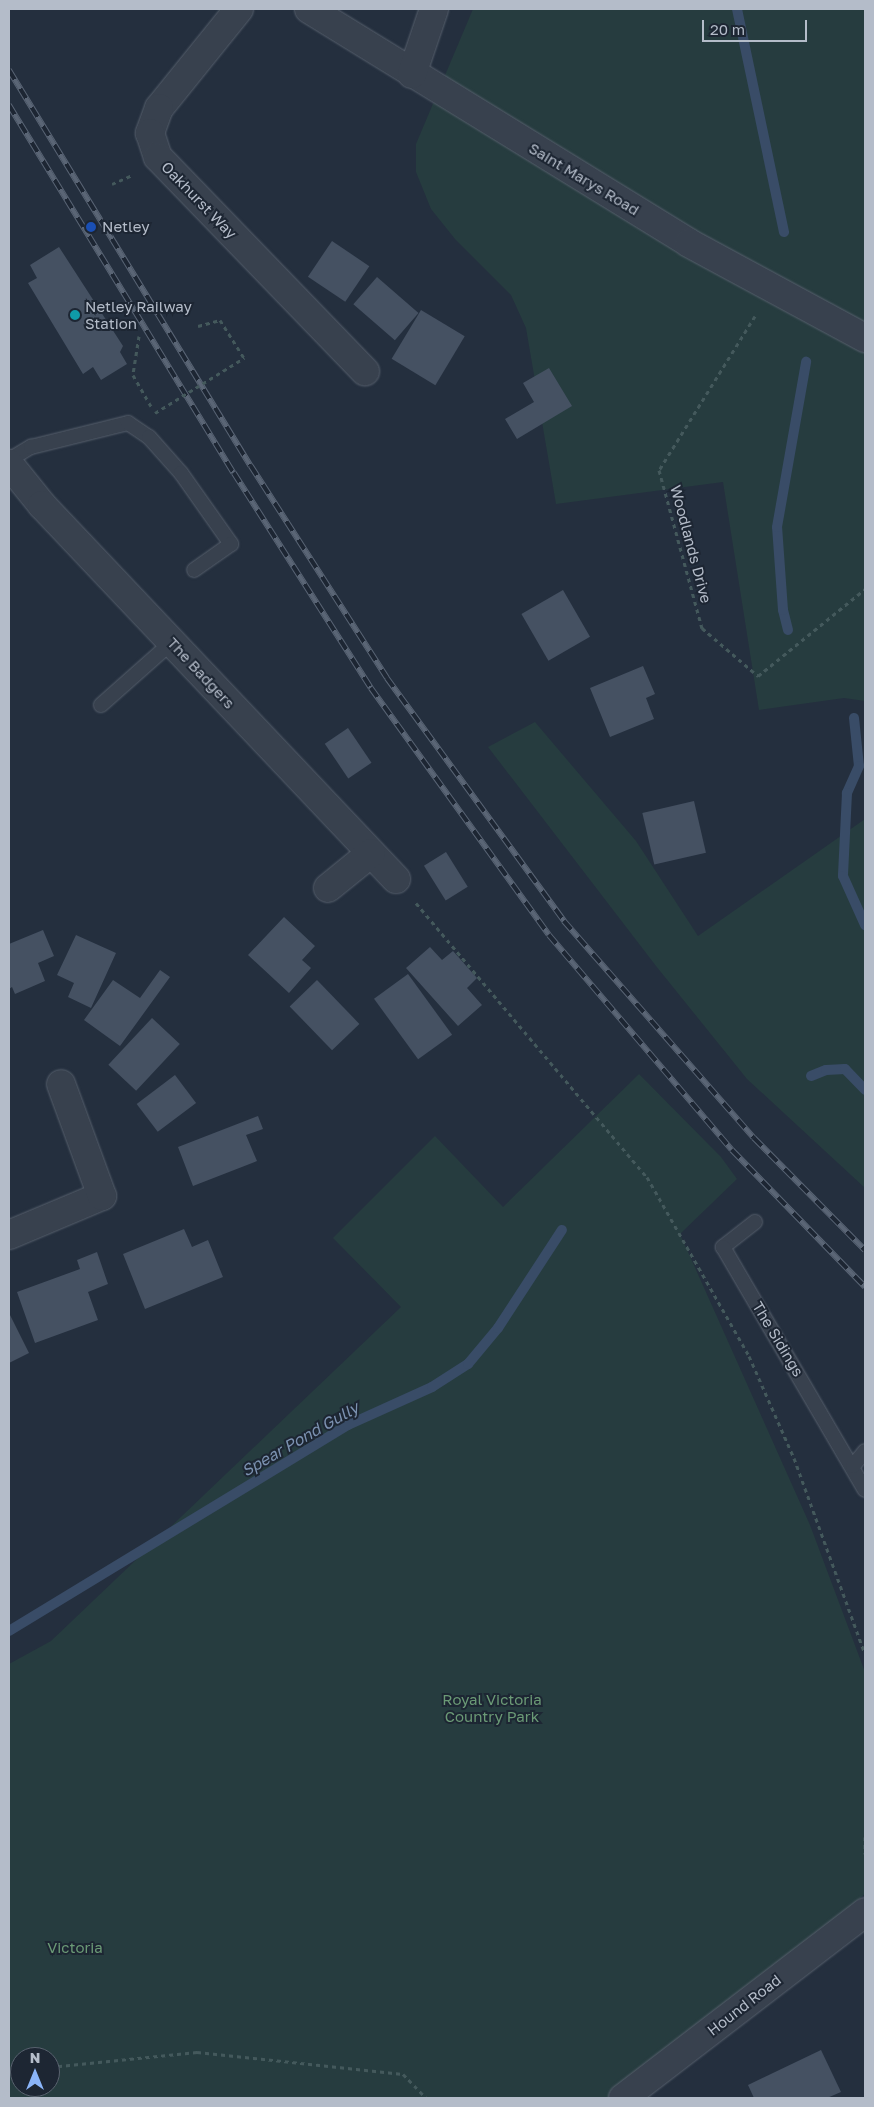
<!DOCTYPE html>
<html>
<head>
<meta charset="utf-8">
<style>
	body { margin:0 }
	#map { position:relative; width:874px; height:2107px; overflow:hidden; background:#242f3e; font-family:"Golos Text",sans-serif }
	div>[style] { position:absolute }
	.green>* { inset:0; background:#263c3f }
	.stream>* { height:10px; margin:-5px; padding:0 5px; transform-origin:5px; border-radius:5px; background:#394c67 }
	.building>* { inset:0; background:#455162; transform-origin:0 0 }
	.path>* { height:3px; margin-top:-1.5px; transform-origin:0; background:repeating-linear-gradient(90deg,#44595c 0 4px,transparent 0 8px) }
	.roads { filter:drop-shadow(0 0 1px #565f6c) drop-shadow(0 0 1px #565f6c) }
	.service>* { height:14px; margin:-7px; padding:0 7px; transform-origin:7px; border-radius:7px; background:#38414e }
	.minor>* { height:28px; margin:-14px; padding:0 14px; transform-origin:14px; border-radius:14px; background:#38414e }
	.rail>* { height:5.5px; margin-top:-2.75px; transform-origin:0; background:repeating-linear-gradient(90deg,#1d2633 0 11px,#5a6575 0 22px); box-sizing:border-box; border-block:1px solid #5a6575 }
	.path-bridge>* { height:3px; margin-top:-1.5px; transform-origin:0; background:repeating-linear-gradient(90deg,#44595c 0 4px,transparent 0 8px) }
	.dots>* { width:14px; height:14px; translate:-50% -50%; box-sizing:border-box; border:2px solid #1d2633; border-radius:50% }
	span { translate:-50% -50%; white-space:nowrap; text-align:center; line-height:1.15; -webkit-text-stroke:4px #1d2633; paint-order:stroke }
	.street-label { font-size:15px; color:#b4bcc9 }
	.poi-label { font-size:15px; color:#b4bcc9 }
	.left { translate:0 -50%; text-align:left }
	.park-label { font-size:15px; color:#6b9a76 }
	.water-label { font-size:16px; color:#7c92b1; font-style:italic }
	.frame { position:absolute; inset:0; border:10px solid #b4bcc9; pointer-events:none }
	.north { position:absolute; left:10px; top:2047px; width:50px; height:50px; box-sizing:border-box; background:#1d2633; border:1px solid #59626f; border-radius:50%; rotate:0deg; font-size:14px; font-weight:700; line-height:20px; text-align:center; color:#b4bcc9 }
	.north::after { content:''; display:block; margin:auto; width:18px; height:22px; background:#8ab4f8; clip-path:polygon(50% 0,100% 100%,50% 72%,0 100%) }
	.scale { position:absolute; left:702px; top:20px; width:105px; height:22px; box-sizing:border-box; border:2px solid #b4bcc9; border-top:0; padding-left:6px; font-size:15px; line-height:18px; white-space:nowrap; color:#b4bcc9; -webkit-text-stroke:4px #1d2633; paint-order:stroke }
</style>
</head>
<body>
<div id="map">
	<div class="green">
		<div style="clip-path:polygon(473px 9px,865px 9px,865px 701px,844px 698px,759px 710px,723px 482px,556px 504px,526px 328px,511px 295px,455px 239px,431px 209px,416px 172px,416px 144px)"></div>
		<div style="clip-path:polygon(535px 722px,636px 841px,698px 936px,865px 819px,865px 1188px,747px 1079px,656px 966px,488px 747px)"></div>
		<div style="clip-path:polygon(evenodd,639px 1074px,721px 1157px,737px 1179px,680px 1234px,810px 1525px,865px 1672px,865px 1894px,626px 2098px,9px 2098px,9px 1664px,51px 1641px,401px 1307px,333px 1238px,435px 1136px,503px 1207px,639px 1074px,20px 2057px,50px 2057px,50px 2087px,20px 2087px,20px 2057px)"></div>
	</div>
	<div class="stream">
		<div style="left:737px;top:9px;width:228px;rotate:78.1deg"></div>
		<div style="left:788px;top:630px;width:21px;rotate:-104deg"></div>
		<div style="left:783px;top:610px;width:83px;rotate:-94.1deg"></div>
		<div style="left:777px;top:527px;width:168px;rotate:-80deg"></div>
		<div style="left:854px;top:718px;width:48px;rotate:84.1deg"></div>
		<div style="left:859px;top:766px;width:30px;rotate:114deg"></div>
		<div style="left:847px;top:793px;width:83px;rotate:92.8deg"></div>
		<div style="left:843px;top:876px;width:54px;rotate:65.8deg"></div>
		<div style="left:811px;top:1076px;width:16px;rotate:-22deg"></div>
		<div style="left:826px;top:1070px;width:19px;rotate:-3deg"></div>
		<div style="left:845px;top:1069px;width:29px;rotate:46deg"></div>
		<div style="left:9px;top:1631px;width:397px;rotate:-31.3deg"></div>
		<div style="left:348px;top:1425px;width:92px;rotate:-24.3deg"></div>
		<div style="left:432px;top:1387px;width:43px;rotate:-32.6deg"></div>
		<div style="left:468px;top:1364px;width:47px;rotate:-50.2deg"></div>
		<div style="left:498px;top:1328px;width:117px;rotate:-56.9deg"></div>
	</div>
	<div class="building">
		<div style="left:332px;top:241px;width:45px;height:43px;rotate:34deg"></div>
		<div style="clip-path:polygon(59px 247px,123px 346px,120px 352px,127px 364px,101px 380px,93px 367px,83px 374px,28px 283px,37px 278px,30px 265px)"></div>
		<div style="left:377px;top:277px;width:55px;height:36px;rotate:41deg"></div>
		<div style="left:421px;top:310px;width:51px;height:57px;rotate:31deg"></div>
		<div style="clip-path:polygon(549px 368px,572px 406px,517px 439px,505px 419px,534px 402px,523px 383px)"></div>
		<div style="left:563px;top:590px;width:54px;height:48px;rotate:60deg"></div>
		<div style="clip-path:polygon(643px 666px,655px 694px,646px 698px,654px 719px,610px 737px,590px 688px)"></div>
		<div style="left:348px;top:728px;width:42px;height:28px;rotate:56deg"></div>
		<div style="left:694px;top:801px;width:53px;height:53px;rotate:77deg"></div>
		<div style="left:446px;top:852px;width:41px;height:26px;rotate:58deg"></div>
		<div style="clip-path:polygon(284px 917px,315px 946px,302px 960px,311px 968px,289px 993px,248px 955px)"></div>
		<div style="clip-path:polygon(43px 930px,54px 956px,38px 963px,45px 981px,15px 994px,12px 987px,9px 989px,9px 944px)"></div>
		<div style="clip-path:polygon(76px 935px,116px 953px,91px 1008px,68px 997px,74px 983px,57px 975px)"></div>
		<div style="clip-path:polygon(430px 947px,442px 960px,453px 951px,477px 978px,467px 988px,482px 1005px,458px 1026px,406px 968px)"></div>
		<div style="clip-path:polygon(160px 970px,170px 977px,120px 1046px,84px 1020px,113px 980px,140px 998px)"></div>
		<div style="left:408px;top:974px;width:75px;height:42px;rotate:54deg"></div>
		<div style="left:317px;top:980px;width:61px;height:38px;rotate:46deg"></div>
		<div style="left:152px;top:1018px;width:38px;height:64px;rotate:43deg"></div>
		<div style="left:175px;top:1075px;width:35px;height:48px;rotate:53deg"></div>
		<div style="clip-path:polygon(258px 1116px,263px 1129px,246px 1135px,257px 1161px,193px 1186px,178px 1147px)"></div>
		<div style="clip-path:polygon(184px 1229px,192px 1247px,208px 1240px,223px 1277px,145px 1309px,123px 1254px)"></div>
		<div style="clip-path:polygon(97px 1252px,108px 1284px,88px 1292px,98px 1320px,35px 1343px,17px 1292px,80px 1269px,77px 1260px)"></div>
		<div style="clip-path:polygon(9px 1313px,29px 1353px,9px 1363px)"></div>
		<div style="clip-path:polygon(821px 2050px,841px 2092px,827px 2098px,754px 2098px,748px 2085px)"></div>
	</div>
	<div class="path">
		<div style="left:112px;top:184px;width:22px;rotate:-24deg"></div>
		<div style="left:755px;top:316px;width:181px;rotate:121.9deg"></div>
		<div style="left:659px;top:470px;width:164px;rotate:74.8deg"></div>
		<div style="left:702px;top:628px;width:74px;rotate:40.6deg"></div>
		<div style="left:758px;top:676px;width:138px;rotate:-39.1deg"></div>
		<div style="left:198px;top:326px;width:23px;rotate:-15deg"></div>
		<div style="left:220px;top:320px;width:45px;rotate:57.7deg"></div>
		<div style="left:139px;top:336px;width:39px;rotate:99deg"></div>
		<div style="left:133px;top:375px;width:36px;rotate:60deg"></div>
		<div style="left:416px;top:903px;width:358px;rotate:49.9deg"></div>
		<div style="left:647px;top:1177px;width:206px;rotate:60.3deg"></div>
		<div style="left:749px;top:1356px;width:111px;rotate:66.2deg"></div>
		<div style="left:794px;top:1458px;width:208px;rotate:70.1deg"></div>
		<div style="left:865px;top:1837px;width:17px;rotate:90deg"></div>
		<div style="left:50px;top:2067px;width:148px;rotate:-5.8deg"></div>
		<div style="left:197px;top:2052px;width:207px;rotate:6.1deg"></div>
		<div style="left:403px;top:2074px;width:33px;rotate:46deg"></div>
		<div style="left:9px;top:2072px;width:11px;rotate:-10deg"></div>
	</div>
	<div class="roads">
		<div class="service">
			<div style="left:9px;top:460px;width:26px;rotate:-31deg"></div>
			<div style="left:31px;top:447px;width:100px;rotate:-13.9deg"></div>
			<div style="left:128px;top:423px;width:25px;rotate:34deg"></div>
			<div style="left:149px;top:437px;width:48px;rotate:48.4deg"></div>
			<div style="left:181px;top:473px;width:87px;rotate:54.8deg"></div>
			<div style="left:231px;top:544px;width:45px;rotate:144.9deg"></div>
			<div style="left:101px;top:705px;width:95px;rotate:-41.6deg"></div>
			<div style="left:755px;top:1222px;width:41px;rotate:142deg"></div>
			<div style="left:723px;top:1247px;width:281px;rotate:59.7deg"></div>
			<div style="left:853px;top:1466px;width:19px;rotate:-51deg"></div>
		</div>
		<div class="minor">
			<div style="left:239px;top:9px;width:127px;rotate:128.9deg"></div>
			<div style="left:159px;top:108px;width:27px;rotate:110deg"></div>
			<div style="left:150px;top:133px;width:25px;rotate:72deg"></div>
			<div style="left:158px;top:157px;width:298px;rotate:46deg"></div>
			<div style="left:309px;top:9px;width:446px;rotate:31.6deg"></div>
			<div style="left:689px;top:243px;width:200px;rotate:28.4deg"></div>
			<div style="left:412px;top:74px;width:69px;rotate:-71.3deg"></div>
			<div style="left:9px;top:464px;width:53px;rotate:51.2deg"></div>
			<div style="left:42px;top:505px;width:515px;rotate:46.57deg"></div>
			<div style="left:328px;top:888px;width:55px;rotate:-39.1deg"></div>
			<div style="left:9px;top:1235px;width:101px;rotate:-22.8deg"></div>
			<div style="left:102px;top:1196px;width:119px;rotate:-110.1deg"></div>
			<div style="left:623px;top:2098px;width:305px;rotate:-37.5deg"></div>
		</div>
	</div>
	<div class="rail">
		<div style="left:9px;top:70px;width:464px;rotate:58.6deg"></div>
		<div style="left:251px;top:466px;width:252px;rotate:57.3deg"></div>
		<div style="left:387px;top:678px;width:301px;rotate:53.9deg"></div>
		<div style="left:564px;top:921px;width:288px;rotate:48.8deg"></div>
		<div style="left:754px;top:1138px;width:158px;rotate:45.3deg"></div>
		<div style="left:9px;top:105px;width:431px;rotate:58.6deg"></div>
		<div style="left:234px;top:473px;width:255px;rotate:57.5deg"></div>
		<div style="left:371px;top:688px;width:304px;rotate:54.2deg"></div>
		<div style="left:549px;top:935px;width:282px;rotate:49.6deg"></div>
		<div style="left:732px;top:1150px;width:191px;rotate:45.8deg"></div>
	</div>
	<div class="path-bridge">
		<div style="left:155px;top:413px;width:105px;rotate:-31.7deg"></div>
	</div>
	<div class="dots">
		<div style="left:91px;top:227px;background:#1a4fb4"></div>
		<div style="left:75px;top:315px;background:#0f9aa8"></div>
	</div>
	<div class="street-label">
		<span style="left:584px;top:179px;rotate:31deg">Saint Marys Road</span>
		<span style="left:199px;top:200px;rotate:46deg">Oakhurst Way</span>
		<span style="left:691px;top:544px;rotate:75deg">Woodlands Drive</span>
		<span style="left:201px;top:673px;rotate:47deg">The Badgers</span>
		<span style="left:778px;top:1339px;rotate:59deg">The Sidings</span>
		<span style="left:744px;top:2005px;rotate:-38deg">Hound Road</span>
	</div>
	<div class="poi-label">
		<span class="left" style="left:102px;top:227px">Netley</span>
		<span class="left" style="left:85px;top:315px">Netley Railway<br>Station</span>
	</div>
	<div class="park-label">
		<span style="left:492px;top:1708px">Royal Victoria<br>Country Park</span>
		<span style="left:75px;top:1948px">Victoria</span>
	</div>
	<div class="water-label">
		<span style="left:300px;top:1439px;rotate:-30deg">Spear Pond Gully</span>
	</div>
	<div class="frame"></div>
	<div class="north">N</div>
	<div class="scale">20 m</div>
</div>
</body>
</html>
